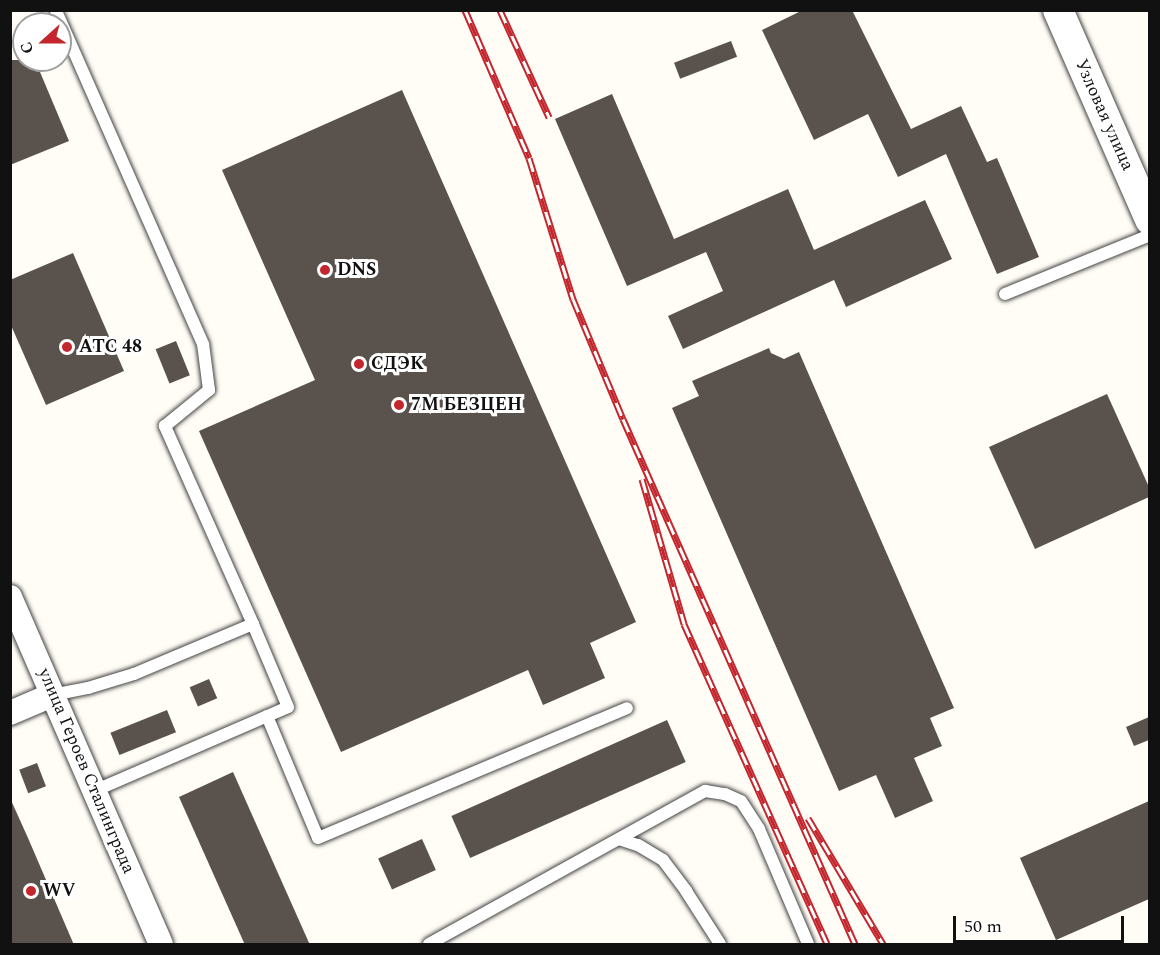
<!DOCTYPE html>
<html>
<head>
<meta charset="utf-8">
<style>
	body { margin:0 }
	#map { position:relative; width:1160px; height:955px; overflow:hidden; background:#fffdf5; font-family:Spectral,serif }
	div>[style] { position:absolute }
	.building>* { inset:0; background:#5a524d; transform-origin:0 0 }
	.roads { filter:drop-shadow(0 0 2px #444) drop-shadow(0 0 2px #444) }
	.service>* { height:12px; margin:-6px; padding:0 6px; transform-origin:6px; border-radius:6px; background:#fff }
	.minor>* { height:24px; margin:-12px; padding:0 12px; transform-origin:12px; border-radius:12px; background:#fff }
	.tertiary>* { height:30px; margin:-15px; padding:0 15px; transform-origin:15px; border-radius:15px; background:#fff }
	.rail>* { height:7px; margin-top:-3.5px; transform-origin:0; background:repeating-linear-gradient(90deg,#fff 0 14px,#c4262e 0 28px); box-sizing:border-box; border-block:2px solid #c4262e }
	.dots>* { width:16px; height:16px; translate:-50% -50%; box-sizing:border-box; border:3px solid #fff; border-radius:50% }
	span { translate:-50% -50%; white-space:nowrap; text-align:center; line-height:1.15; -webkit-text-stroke:6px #fff; paint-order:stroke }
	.street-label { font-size:18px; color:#111 }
	.poi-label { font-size:18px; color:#111; font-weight:700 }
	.left { translate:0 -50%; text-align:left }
	.frame { position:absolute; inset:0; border:12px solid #111; pointer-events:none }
	.north { position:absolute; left:12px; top:12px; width:60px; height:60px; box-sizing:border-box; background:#fff; border:2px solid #a0a0a0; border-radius:50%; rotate:249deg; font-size:16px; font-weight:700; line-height:24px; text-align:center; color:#111 }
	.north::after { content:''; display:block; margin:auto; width:21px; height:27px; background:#c4262e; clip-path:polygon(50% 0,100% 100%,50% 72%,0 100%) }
	.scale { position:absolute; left:953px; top:916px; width:171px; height:27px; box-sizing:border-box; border:3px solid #111; border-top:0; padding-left:8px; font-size:18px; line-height:21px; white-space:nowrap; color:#111; -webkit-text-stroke:4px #fff; paint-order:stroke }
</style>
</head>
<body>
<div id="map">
	<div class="building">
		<div style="clip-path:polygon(803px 10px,852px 10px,911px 129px,961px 106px,987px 162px,997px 158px,1039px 257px,997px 274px,946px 154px,898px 177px,868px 114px,814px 140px,762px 30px)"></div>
		<div style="left:731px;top:41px;width:17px;height:61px;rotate:69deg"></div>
		<div style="clip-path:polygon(10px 60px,35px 60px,69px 141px,10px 165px)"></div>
		<div style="clip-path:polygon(402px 90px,636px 622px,590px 643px,605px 678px,543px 705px,528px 670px,341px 752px,199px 431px,315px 380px,222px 170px)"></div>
		<div style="clip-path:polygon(612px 94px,674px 239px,788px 189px,814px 250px,925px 200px,952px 259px,846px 307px,834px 280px,683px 349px,668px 316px,723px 291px,706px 252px,627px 286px,555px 119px)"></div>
		<div style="clip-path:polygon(73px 253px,124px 371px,46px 405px,10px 323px,10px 280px)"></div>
		<div style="left:176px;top:341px;width:37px;height:22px;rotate:68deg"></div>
		<div style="clip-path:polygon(769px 348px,771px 353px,784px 359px,799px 352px,954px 708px,930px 718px,942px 746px,914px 758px,933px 801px,895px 818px,876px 775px,839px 791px,672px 408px,699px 396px,692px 381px)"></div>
		<div style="clip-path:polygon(1107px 394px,1149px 487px,1149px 497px,1035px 549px,989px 447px)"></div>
		<div style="left:209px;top:679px;width:21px;height:21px;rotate:67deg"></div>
		<div style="left:167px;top:710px;width:24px;height:61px;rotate:68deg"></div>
		<div style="clip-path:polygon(1149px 717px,1149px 740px,1134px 746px,1126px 727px)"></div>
		<div style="left:667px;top:720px;width:46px;height:236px;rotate:66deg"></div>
		<div style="left:37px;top:763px;width:25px;height:19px;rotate:69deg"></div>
		<div style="clip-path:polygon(233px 772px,310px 945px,245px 945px,179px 797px)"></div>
		<div style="clip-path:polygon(10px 798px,28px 838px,74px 945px,10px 945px)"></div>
		<div style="clip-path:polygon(1149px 801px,1149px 899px,1056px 940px,1020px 858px)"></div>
		<div style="left:422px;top:839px;width:34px;height:48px;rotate:66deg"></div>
	</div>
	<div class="roads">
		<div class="service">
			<div style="left:1005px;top:294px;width:157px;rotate:-22.1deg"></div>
			<div style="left:52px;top:695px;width:37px;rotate:-11deg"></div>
			<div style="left:88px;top:688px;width:48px;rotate:-16.9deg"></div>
			<div style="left:134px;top:674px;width:129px;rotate:-22.8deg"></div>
			<div style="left:253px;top:624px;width:217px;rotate:-114deg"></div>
			<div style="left:165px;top:426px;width:57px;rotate:-39.3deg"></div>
			<div style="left:209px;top:390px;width:46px;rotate:-97.4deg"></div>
			<div style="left:203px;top:344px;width:365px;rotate:-113.8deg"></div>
			<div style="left:267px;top:716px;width:132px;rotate:67.3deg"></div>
			<div style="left:318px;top:838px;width:335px;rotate:-22.8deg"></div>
			<div style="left:94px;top:791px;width:211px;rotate:-23.4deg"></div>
			<div style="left:288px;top:707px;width:90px;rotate:-112.9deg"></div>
			<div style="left:619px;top:839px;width:20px;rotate:18deg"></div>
			<div style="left:638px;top:845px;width:29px;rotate:31deg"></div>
			<div style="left:663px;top:860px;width:39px;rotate:53deg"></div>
			<div style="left:686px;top:891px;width:63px;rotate:57.3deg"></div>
			<div style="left:429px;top:944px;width:316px;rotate:-29deg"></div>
			<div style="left:705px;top:791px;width:20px;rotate:9deg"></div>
			<div style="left:725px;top:794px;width:17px;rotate:24deg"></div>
			<div style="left:741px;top:801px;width:33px;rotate:57deg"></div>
			<div style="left:759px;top:829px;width:125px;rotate:66.9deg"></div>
		</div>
		<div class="minor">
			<div style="left:10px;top:597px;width:378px;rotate:66.5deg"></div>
			<div style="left:10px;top:713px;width:46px;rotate:-23.2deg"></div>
		</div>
		<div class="tertiary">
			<div style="left:1058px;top:10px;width:229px;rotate:66.3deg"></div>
		</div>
	</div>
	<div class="rail">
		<div style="left:465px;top:10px;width:161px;rotate:66.6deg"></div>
		<div style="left:529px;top:158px;width:148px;rotate:72.7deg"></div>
		<div style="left:573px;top:299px;width:130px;rotate:67.4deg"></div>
		<div style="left:623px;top:419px;width:574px;rotate:66.16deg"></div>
		<div style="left:500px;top:10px;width:118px;rotate:65.4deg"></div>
		<div style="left:642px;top:479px;width:151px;rotate:73.8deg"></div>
		<div style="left:684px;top:624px;width:350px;rotate:65.9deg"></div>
		<div style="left:808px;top:818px;width:147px;rotate:59.2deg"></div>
	</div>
	<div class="dots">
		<div style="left:325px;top:270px;background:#c4262e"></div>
		<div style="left:67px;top:347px;background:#c4262e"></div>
		<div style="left:359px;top:364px;background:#c4262e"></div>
		<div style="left:399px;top:405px;background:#c4262e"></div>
		<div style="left:31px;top:891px;background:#c4262e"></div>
	</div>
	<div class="street-label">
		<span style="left:1104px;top:115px;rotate:66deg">Узловая улица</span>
		<span style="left:86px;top:771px;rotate:67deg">улица Героев Сталинграда</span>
	</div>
	<div class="poi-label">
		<span class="left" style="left:337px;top:270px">DNS</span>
		<span class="left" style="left:79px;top:347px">АТС 48</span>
		<span class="left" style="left:371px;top:364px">СДЭК</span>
		<span class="left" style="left:411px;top:405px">7М БЕЗЦЕН</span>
		<span class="left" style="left:43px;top:891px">WV</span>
	</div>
	<div class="frame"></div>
	<div class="north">С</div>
	<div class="scale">50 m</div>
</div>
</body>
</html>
